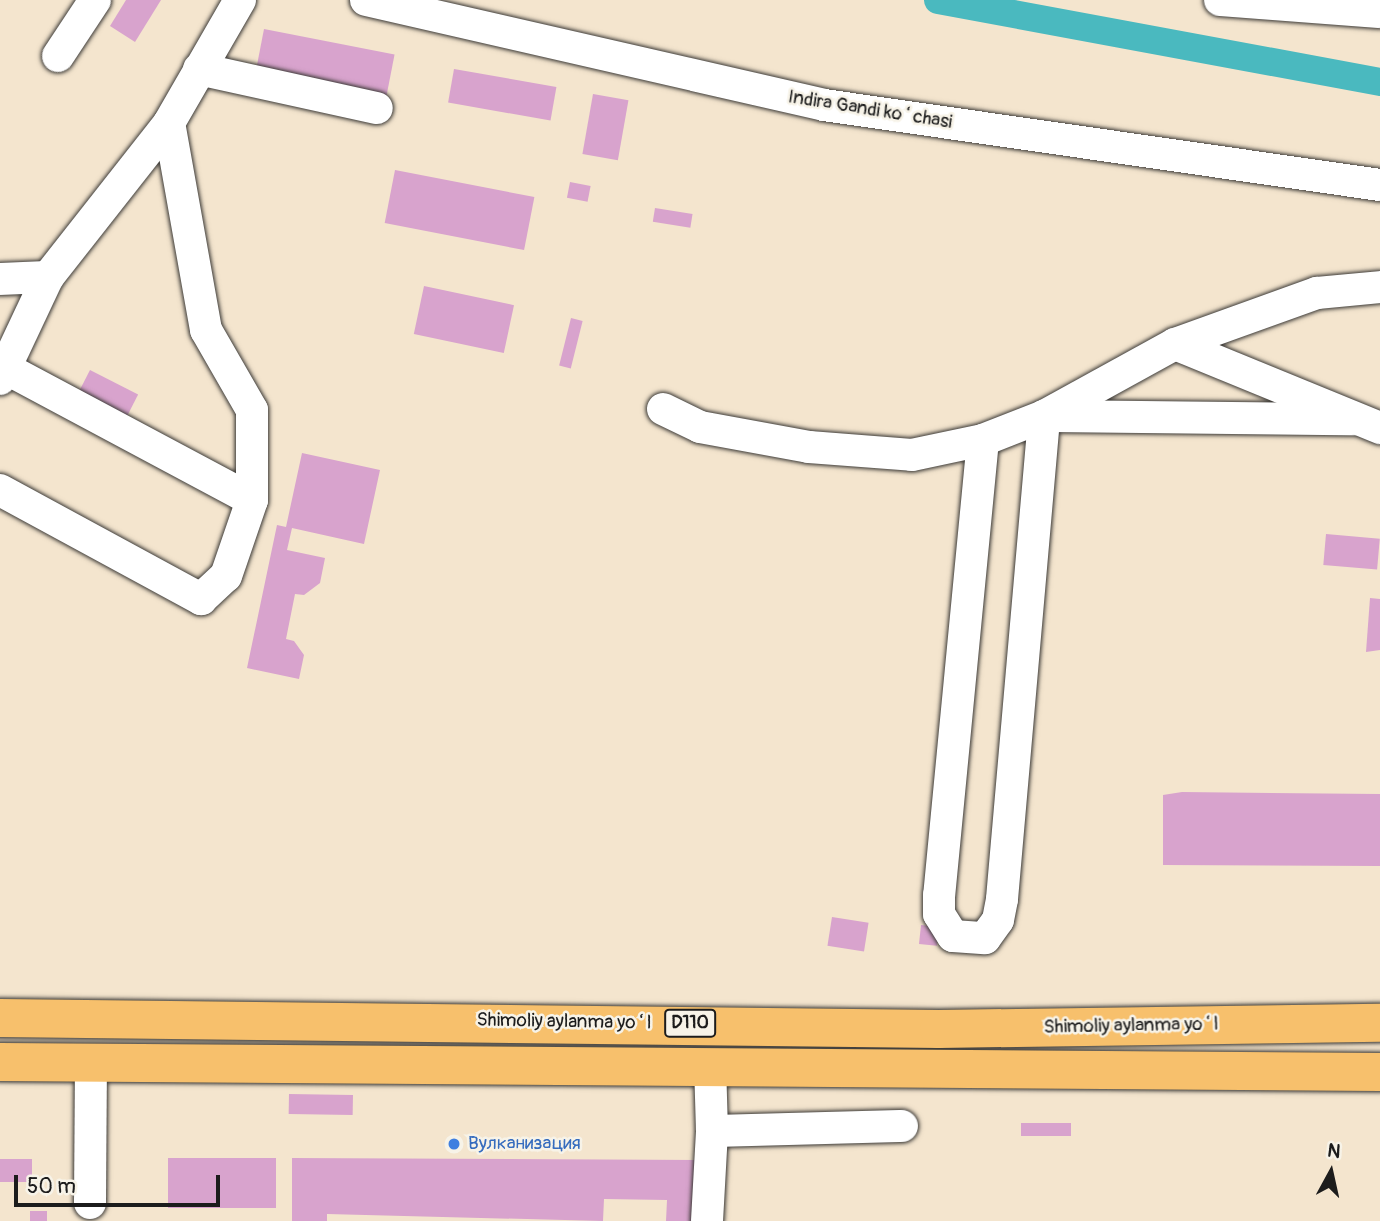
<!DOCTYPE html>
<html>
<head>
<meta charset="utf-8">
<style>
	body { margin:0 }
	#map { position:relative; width:1380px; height:1221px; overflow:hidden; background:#f4e5ce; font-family:Pangolin,sans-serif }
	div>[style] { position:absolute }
	.canal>* { height:28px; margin:-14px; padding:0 14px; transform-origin:14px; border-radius:14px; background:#4ab9bf }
	.building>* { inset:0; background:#d8a3cd; transform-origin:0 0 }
	.roads { filter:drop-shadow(0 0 2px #3c3a37) drop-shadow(0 0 2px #3c3a37) }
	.minor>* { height:32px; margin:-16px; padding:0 16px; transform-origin:16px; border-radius:16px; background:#fff }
	.major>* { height:38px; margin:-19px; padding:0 19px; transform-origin:19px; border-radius:19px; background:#f7c06c }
	.dots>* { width:19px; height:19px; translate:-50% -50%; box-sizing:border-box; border:4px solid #f7f3e8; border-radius:50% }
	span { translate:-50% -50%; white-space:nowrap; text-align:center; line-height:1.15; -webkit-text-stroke:5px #f7f3e8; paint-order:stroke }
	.shield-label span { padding:2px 5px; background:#f7f3e8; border:2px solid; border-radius:5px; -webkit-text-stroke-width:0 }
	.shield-label { font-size:18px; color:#1c1c1c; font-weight:700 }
	.street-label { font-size:19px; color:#1c1c1c }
	.shop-label { font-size:19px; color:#366cbe }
	.left { translate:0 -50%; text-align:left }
	.north { position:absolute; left:1296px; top:1137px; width:70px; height:70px; -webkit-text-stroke:5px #f7f3e8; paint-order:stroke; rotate:8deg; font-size:19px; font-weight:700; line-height:28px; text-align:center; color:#1c1c1c }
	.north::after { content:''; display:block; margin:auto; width:24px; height:32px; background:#1c1c1c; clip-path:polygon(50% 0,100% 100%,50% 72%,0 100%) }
	.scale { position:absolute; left:14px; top:1175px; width:206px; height:32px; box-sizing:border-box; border:4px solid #1c1c1c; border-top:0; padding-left:9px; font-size:21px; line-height:24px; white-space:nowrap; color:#1c1c1c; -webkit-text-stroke:5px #f7f3e8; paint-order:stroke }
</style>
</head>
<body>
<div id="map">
	<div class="canal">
		<div style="left:938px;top:0;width:450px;rotate:10.5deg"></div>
	</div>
	<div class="building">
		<div style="clip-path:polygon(126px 0,161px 0,135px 42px,110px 26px)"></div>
		<div style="left:264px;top:29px;width:133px;height:47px;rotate:11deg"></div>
		<div style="left:454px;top:69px;width:104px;height:34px;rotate:10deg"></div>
		<div style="left:593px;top:94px;width:36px;height:61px;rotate:10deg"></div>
		<div style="left:395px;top:170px;width:142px;height:54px;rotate:11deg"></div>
		<div style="left:570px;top:182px;width:21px;height:16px;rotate:11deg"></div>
		<div style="left:655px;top:208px;width:38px;height:14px;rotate:9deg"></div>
		<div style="left:424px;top:286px;width:92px;height:49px;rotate:12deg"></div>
		<div style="left:571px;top:318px;width:12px;height:49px;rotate:14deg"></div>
		<div style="left:90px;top:370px;width:54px;height:36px;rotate:27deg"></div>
		<div style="clip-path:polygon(302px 453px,380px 470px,364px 544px,292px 528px,287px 550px,325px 558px,320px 583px,304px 595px,295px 594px,286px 639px,294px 641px,304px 655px,299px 679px,247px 668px,277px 525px,286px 527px)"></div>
		<div style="left:1326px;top:534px;width:54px;height:31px;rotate:5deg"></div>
		<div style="clip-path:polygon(1370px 598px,1380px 599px,1380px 650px,1366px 652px)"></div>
		<div style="clip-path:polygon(1182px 792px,1380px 794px,1380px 866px,1163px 865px,1163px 795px)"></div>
		<div style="left:832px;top:917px;width:37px;height:29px;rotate:9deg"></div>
		<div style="left:921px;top:925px;width:18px;height:19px;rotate:6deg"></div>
		<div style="left:289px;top:1094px;width:64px;height:20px;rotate:1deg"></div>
		<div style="left:1071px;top:1123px;width:13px;height:50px;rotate:90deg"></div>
		<div style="left:276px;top:1158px;width:50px;height:108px;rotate:90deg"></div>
		<div style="clip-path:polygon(292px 1158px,699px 1160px,699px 1221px,666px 1221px,667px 1200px,604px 1199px,603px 1221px,327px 1214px,327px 1221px,292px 1221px)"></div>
		<div style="left:0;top:1159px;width:32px;height:23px"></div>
		<div style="left:30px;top:1211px;width:17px;height:10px"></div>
	</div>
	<div class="roads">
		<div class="minor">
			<div style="left:366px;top:0;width:470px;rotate:12.9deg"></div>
			<div style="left:824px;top:105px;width:562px;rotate:8.19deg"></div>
			<div style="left:1220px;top:0;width:160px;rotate:4.3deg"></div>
			<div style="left:58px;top:56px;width:67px;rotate:-56.5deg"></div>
			<div style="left:199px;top:69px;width:182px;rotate:12.4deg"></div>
			<div style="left:0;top:279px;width:48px;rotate:-2.4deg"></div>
			<div style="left:1175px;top:344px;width:222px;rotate:22.3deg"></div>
			<div style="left:5px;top:368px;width:280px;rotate:28.1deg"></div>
			<div style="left:0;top:379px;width:113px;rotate:-64.8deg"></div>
			<div style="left:48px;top:277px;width:196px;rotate:-51.8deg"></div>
			<div style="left:169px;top:123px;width:142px;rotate:-60deg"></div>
			<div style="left:663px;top:409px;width:41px;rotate:25.9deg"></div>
			<div style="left:700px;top:427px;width:111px;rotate:10.4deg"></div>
			<div style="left:809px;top:447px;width:103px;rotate:4.4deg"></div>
			<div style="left:912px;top:455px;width:73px;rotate:-11.9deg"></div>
			<div style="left:983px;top:440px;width:66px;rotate:-21.5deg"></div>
			<div style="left:1044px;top:416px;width:149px;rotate:-28.8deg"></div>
			<div style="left:1175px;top:344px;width:151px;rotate:-19.8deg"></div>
			<div style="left:1317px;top:293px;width:63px;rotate:-5.4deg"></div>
			<div style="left:983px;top:440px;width:457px;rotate:95.5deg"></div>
			<div style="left:939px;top:895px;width:19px;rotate:90deg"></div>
			<div style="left:939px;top:914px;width:26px;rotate:58deg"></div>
			<div style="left:953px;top:936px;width:32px;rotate:4deg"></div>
			<div style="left:985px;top:938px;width:22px;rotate:-54deg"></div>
			<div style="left:998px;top:920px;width:21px;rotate:-79deg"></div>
			<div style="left:1002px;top:899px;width:485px;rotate:-85deg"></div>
			<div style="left:1044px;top:416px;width:308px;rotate:0.6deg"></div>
			<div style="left:0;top:490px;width:229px;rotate:28.5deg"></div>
			<div style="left:201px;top:599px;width:34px;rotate:-43deg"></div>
			<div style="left:226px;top:576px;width:80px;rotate:-71.1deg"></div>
			<div style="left:252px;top:500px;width:90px;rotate:-90deg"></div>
			<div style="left:252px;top:410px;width:92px;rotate:-119.9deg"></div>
			<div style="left:206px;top:330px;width:210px;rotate:-100.1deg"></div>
			<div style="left:712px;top:1131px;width:190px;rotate:-1.5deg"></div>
			<div style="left:90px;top:1203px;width:141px;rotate:-89.6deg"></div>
			<div style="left:707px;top:1221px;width:90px;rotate:-86.8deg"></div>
			<div style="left:712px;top:1131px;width:66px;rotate:-91.7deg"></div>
		</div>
		<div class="major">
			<div style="left:0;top:1018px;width:939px;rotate:0.67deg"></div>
			<div style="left:939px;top:1029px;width:441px;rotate:-0.8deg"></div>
			<div style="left:0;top:1062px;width:1380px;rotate:0.42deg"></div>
		</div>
	</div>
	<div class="dots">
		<div style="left:454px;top:1144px;background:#3f7fe0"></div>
	</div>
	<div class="shield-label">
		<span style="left:690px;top:1023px">D110</span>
	</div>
	<div class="street-label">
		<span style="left:870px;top:110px;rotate:9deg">Indira Gandi koʻchasi</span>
		<span style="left:564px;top:1022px;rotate:1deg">Shimoliy aylanma yoʻl</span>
		<span style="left:1131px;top:1026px;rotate:-1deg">Shimoliy aylanma yoʻl</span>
	</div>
	<div class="shop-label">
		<span class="left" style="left:468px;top:1144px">Вулканизация</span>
	</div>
	<div class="north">N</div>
	<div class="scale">50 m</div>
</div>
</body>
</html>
